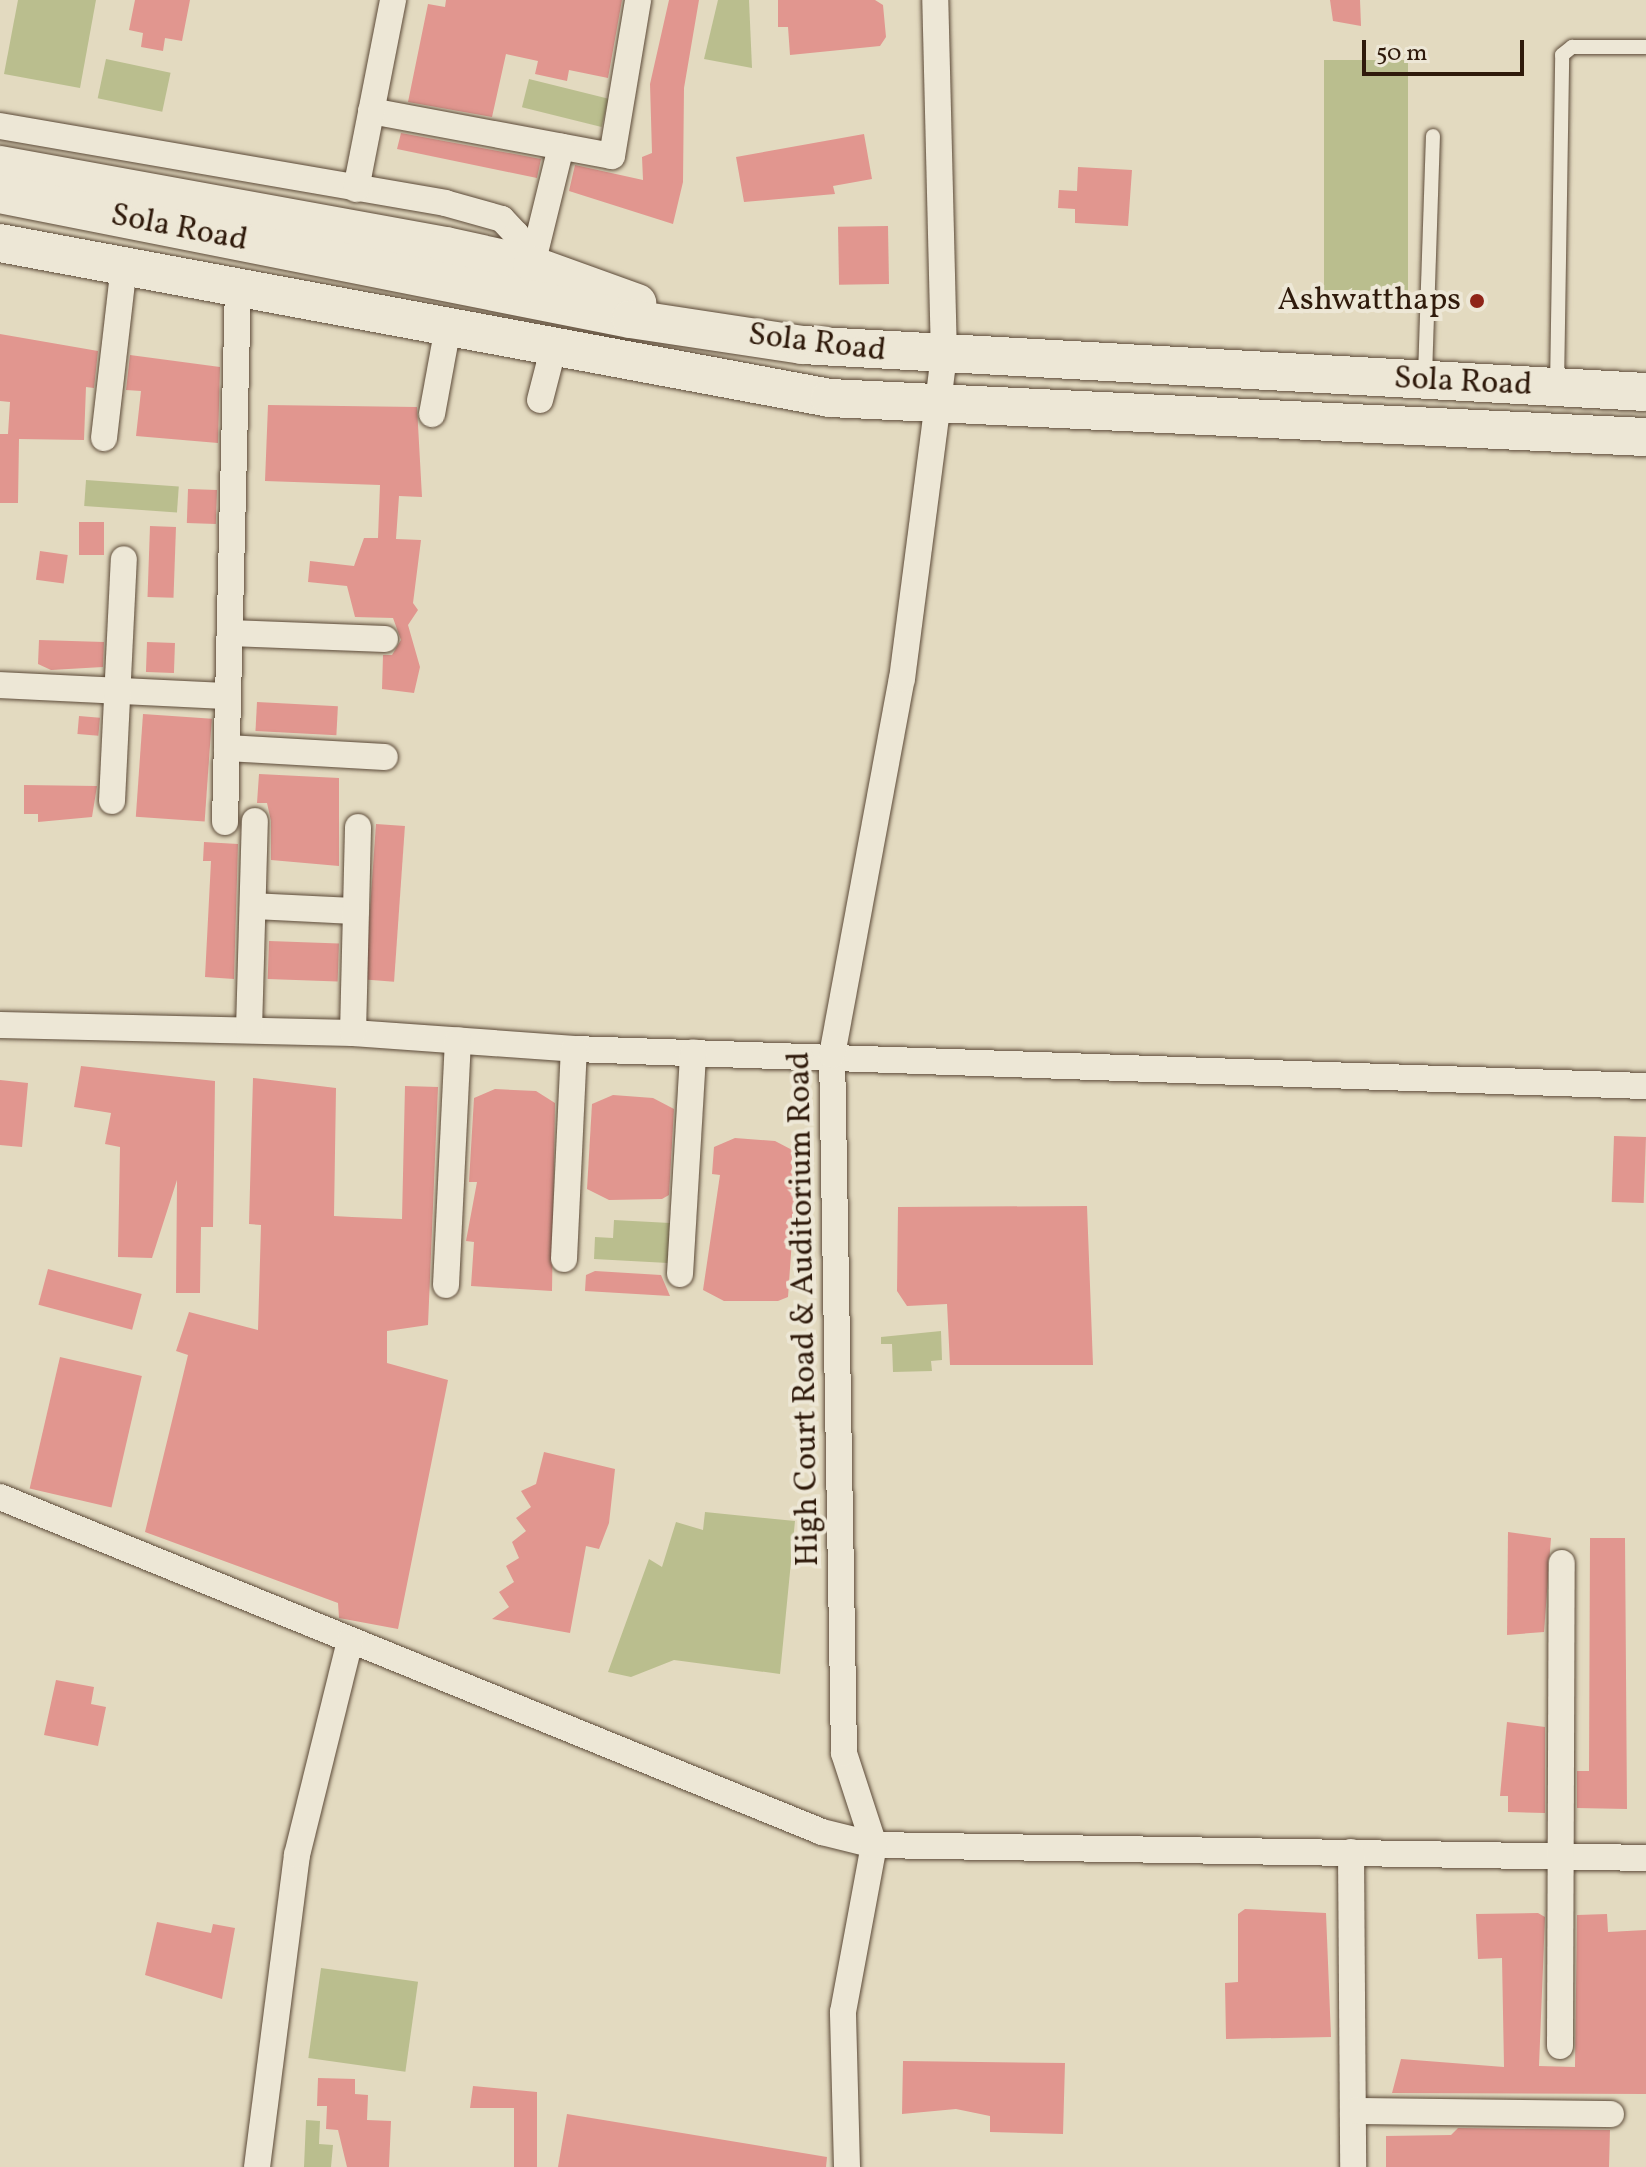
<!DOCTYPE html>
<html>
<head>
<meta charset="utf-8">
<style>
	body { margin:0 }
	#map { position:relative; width:1646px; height:2167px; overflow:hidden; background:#e3dac0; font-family:Vollkorn,serif }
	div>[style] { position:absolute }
	.green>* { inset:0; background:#babe8e; transform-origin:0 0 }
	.building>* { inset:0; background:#e1968f; transform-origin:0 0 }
	.roads { filter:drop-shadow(0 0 2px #5c4a38) drop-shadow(0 0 2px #5c4a38) }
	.service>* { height:14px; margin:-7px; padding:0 7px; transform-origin:7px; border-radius:7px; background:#ede7d6 }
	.minor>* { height:26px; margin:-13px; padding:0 13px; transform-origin:13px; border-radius:13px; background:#ede7d6 }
	.secondary>* { height:38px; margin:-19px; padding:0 19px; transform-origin:19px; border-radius:19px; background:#ede7d6 }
	.dots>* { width:22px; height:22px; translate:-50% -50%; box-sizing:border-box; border:4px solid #ede7d6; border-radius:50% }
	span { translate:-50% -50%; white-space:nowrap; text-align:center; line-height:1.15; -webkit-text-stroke:8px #ede7d6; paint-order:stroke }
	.street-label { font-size:32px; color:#2f1a0b }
	.poi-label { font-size:32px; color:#2f1a0b }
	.right { translate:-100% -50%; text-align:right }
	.scale { position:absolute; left:1362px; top:40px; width:162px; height:36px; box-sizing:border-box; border:4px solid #2f1a0b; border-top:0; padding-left:10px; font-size:24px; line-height:28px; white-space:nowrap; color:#2f1a0b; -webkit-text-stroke:6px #ede7d6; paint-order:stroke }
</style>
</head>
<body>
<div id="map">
	<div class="green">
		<div style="clip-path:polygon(18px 0,96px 0,80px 88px,4px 74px)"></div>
		<div style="clip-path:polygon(718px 0,749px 0,752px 68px,704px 59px)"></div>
		<div style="left:106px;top:59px;width:66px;height:40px;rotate:12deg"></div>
		<div style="left:1324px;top:60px;width:84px;height:242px"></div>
		<div style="left:529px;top:79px;width:82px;height:29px;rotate:14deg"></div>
		<div style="left:86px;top:480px;width:93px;height:26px;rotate:4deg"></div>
		<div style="clip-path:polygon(614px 1220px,670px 1223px,668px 1263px,594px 1259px,595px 1237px,613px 1238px)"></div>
		<div style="clip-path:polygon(941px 1331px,942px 1360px,931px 1361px,932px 1371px,893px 1372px,892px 1344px,881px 1344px,881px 1337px)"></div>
		<div style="clip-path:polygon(705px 1512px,795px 1521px,780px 1674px,674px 1660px,631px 1677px,608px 1672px,649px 1559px,662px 1567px,676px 1522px,703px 1530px)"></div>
		<div style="left:321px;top:1968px;width:98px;height:91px;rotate:8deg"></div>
		<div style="clip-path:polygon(306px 2120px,320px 2121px,319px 2144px,333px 2145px,331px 2167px,304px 2167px)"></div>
	</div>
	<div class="building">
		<div style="clip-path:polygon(135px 0,190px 0,182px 41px,165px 38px,163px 51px,141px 47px,143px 33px,129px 30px)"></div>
		<div style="clip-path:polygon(446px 0,622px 0,608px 78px,569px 70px,567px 81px,535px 74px,538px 61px,506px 54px,492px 117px,408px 102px,428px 4px,445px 7px)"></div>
		<div style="clip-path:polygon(669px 0,699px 0,684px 88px,683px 182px,673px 224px,569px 191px,575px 165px,643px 180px,642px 157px,652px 153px,650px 84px)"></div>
		<div style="clip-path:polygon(778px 0,875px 0,883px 5px,886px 37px,880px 46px,790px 55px,788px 27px,778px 27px)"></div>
		<div style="clip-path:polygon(1330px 0,1360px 0,1361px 26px,1333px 21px)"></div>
		<div style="clip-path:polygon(401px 133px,541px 159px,537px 178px,397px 149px)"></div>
		<div style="clip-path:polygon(864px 134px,872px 179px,833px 186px,835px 194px,744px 202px,736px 157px)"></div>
		<div style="clip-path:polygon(1078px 167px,1132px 170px,1128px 226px,1075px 223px,1075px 209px,1058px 208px,1059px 190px,1077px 191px)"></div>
		<div style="left:888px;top:226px;width:58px;height:50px;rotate:89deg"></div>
		<div style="clip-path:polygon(0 334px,98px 351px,94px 388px,86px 387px,84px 440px,19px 439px,18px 503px,0 503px,0 434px,8px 434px,10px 402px,0 401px)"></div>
		<div style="clip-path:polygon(130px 355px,220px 367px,218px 443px,136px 436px,141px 391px,126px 390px)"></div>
		<div style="clip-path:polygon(268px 405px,417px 407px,422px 497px,399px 496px,396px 539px,421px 540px,413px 603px,418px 610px,408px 625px,420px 667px,414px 693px,382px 689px,383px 655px,392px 655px,401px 640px,393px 618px,355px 617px,347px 586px,308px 582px,310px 561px,354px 566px,364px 538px,378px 538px,380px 485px,265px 481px)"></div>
		<div style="left:217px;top:490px;width:34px;height:29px;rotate:92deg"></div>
		<div style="left:79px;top:522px;width:25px;height:33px"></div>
		<div style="left:150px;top:526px;width:26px;height:71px;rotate:2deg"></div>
		<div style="left:40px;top:551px;width:28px;height:29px;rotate:8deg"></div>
		<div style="clip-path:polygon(39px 640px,104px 642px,103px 667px,51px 670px,38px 664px)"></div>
		<div style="left:147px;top:642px;width:28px;height:30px;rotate:2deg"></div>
		<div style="left:257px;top:702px;width:81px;height:29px;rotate:3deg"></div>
		<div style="left:143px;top:714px;width:69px;height:103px;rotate:4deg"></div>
		<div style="left:79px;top:716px;width:21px;height:18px;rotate:5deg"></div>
		<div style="clip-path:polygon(259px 774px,339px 778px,339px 866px,271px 860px,271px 821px,267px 803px,257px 803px)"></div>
		<div style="clip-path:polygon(24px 785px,97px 786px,92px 817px,38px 822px,38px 814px,24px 814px)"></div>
		<div style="left:376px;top:824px;width:29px;height:156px;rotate:4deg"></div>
		<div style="clip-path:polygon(204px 842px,238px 844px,234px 979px,205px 977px,211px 861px,203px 861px)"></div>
		<div style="left:269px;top:941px;width:70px;height:38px;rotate:2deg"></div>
		<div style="clip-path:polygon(81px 1066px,215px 1081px,213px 1227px,201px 1227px,200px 1293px,176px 1293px,177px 1180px,152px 1258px,118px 1257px,120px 1147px,105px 1144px,111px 1113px,74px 1107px)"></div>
		<div style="clip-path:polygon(253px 1078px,336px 1088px,334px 1216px,352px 1217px,402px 1219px,405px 1086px,438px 1087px,428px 1325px,387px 1331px,387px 1363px,448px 1380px,398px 1629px,339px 1618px,338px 1603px,145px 1532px,188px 1355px,176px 1351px,189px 1312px,258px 1330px,261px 1225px,249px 1224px)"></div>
		<div style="clip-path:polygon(0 1080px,28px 1083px,22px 1147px,0 1145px)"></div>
		<div style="clip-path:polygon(495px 1089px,536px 1091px,555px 1103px,552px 1291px,471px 1286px,474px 1242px,466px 1241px,477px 1182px,469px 1182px,474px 1098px)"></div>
		<div style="clip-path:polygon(613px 1095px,653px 1098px,674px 1109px,669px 1195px,662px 1199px,609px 1200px,587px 1189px,592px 1104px)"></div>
		<div style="left:1614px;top:1136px;width:32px;height:66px;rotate:2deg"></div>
		<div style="clip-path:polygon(735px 1138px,775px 1141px,798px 1153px,788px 1297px,778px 1301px,724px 1301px,703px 1290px,720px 1175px,712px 1174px,714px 1147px)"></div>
		<div style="clip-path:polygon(1087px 1206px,1093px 1365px,950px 1365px,947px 1304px,907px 1306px,897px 1291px,898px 1207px)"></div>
		<div style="left:48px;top:1269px;width:97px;height:37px;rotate:15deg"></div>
		<div style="clip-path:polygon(595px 1271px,661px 1275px,670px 1296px,585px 1291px,586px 1275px)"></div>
		<div style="left:60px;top:1357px;width:84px;height:135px;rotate:13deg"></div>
		<div style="clip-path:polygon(544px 1452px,615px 1469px,609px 1523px,599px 1549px,586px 1546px,570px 1633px,492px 1619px,509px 1607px,499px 1592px,514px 1582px,506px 1566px,519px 1558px,512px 1542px,526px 1531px,516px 1518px,531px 1507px,521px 1491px,536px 1484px)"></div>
		<div style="clip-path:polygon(1508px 1532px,1551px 1538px,1544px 1632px,1507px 1635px)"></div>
		<div style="clip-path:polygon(1590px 1538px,1625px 1538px,1627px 1809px,1577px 1808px,1577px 1771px,1589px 1771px)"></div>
		<div style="clip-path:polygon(56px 1680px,94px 1687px,91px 1704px,106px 1707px,98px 1746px,44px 1735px)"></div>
		<div style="clip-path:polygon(1507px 1722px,1545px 1727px,1545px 1813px,1508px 1812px,1508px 1796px,1500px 1796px)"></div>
		<div style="clip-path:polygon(1245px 1909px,1326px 1913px,1331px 2037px,1226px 2039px,1225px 1983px,1238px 1982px,1238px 1914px)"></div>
		<div style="clip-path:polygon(1538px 1913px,1545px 1917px,1539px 2066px,1575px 2067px,1577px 1915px,1607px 1914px,1608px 1932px,1646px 1930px,1646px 2094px,1392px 2093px,1401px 2059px,1504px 2067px,1502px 1958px,1478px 1959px,1476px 1914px)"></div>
		<div style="clip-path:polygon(157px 1922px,211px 1933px,213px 1924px,235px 1928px,222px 1999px,145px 1975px)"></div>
		<div style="clip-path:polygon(903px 2061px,1065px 2063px,1063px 2134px,990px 2132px,990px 2116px,956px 2109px,902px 2114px)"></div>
		<div style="clip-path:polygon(318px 2078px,355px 2079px,355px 2094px,368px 2095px,367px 2120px,391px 2121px,389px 2167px,347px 2167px,338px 2130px,326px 2129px,327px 2106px,317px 2106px)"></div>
		<div style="clip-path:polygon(473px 2086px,537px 2092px,537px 2167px,514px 2167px,514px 2108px,470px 2108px)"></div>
		<div style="clip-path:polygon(567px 2114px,827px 2157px,826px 2167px,558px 2167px)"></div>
		<div style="clip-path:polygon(1458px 2128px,1610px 2130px,1609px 2167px,1386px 2167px,1386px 2136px,1451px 2135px)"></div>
	</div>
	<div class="roads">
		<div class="service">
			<div style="left:1425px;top:376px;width:240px;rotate:-88.1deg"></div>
			<div style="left:1557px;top:387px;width:332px;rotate:-89.1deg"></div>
			<div style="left:1562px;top:55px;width:13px;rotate:-39deg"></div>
			<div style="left:1572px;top:47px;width:74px"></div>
		</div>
		<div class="minor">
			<div style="left:371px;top:111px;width:245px;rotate:10.6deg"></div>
			<div style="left:612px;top:156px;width:158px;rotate:-80.5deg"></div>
			<div style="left:0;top:126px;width:452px;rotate:9.8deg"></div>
			<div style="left:445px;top:203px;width:59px;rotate:15.7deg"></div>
			<div style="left:502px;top:219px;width:21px;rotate:47deg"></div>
			<div style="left:516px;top:234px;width:28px;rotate:82deg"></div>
			<div style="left:356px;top:189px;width:193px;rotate:-78.9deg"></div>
			<div style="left:532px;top:265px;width:122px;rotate:-76.2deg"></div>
			<div style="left:540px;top:400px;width:56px;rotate:-75.5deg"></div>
			<div style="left:432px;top:414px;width:88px;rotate:-79.6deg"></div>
			<div style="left:104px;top:438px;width:173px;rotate:-83.4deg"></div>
			<div style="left:230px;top:633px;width:155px;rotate:2.2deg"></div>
			<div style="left:0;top:685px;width:228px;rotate:2.8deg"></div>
			<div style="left:227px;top:748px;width:158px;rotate:3.3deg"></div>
			<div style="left:112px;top:801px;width:242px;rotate:-87.2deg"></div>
			<div style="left:225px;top:822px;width:535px;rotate:-88.61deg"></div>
			<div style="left:253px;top:906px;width:103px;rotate:2.8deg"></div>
			<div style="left:0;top:1025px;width:353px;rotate:1.3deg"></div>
			<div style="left:353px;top:1033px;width:222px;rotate:4.1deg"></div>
			<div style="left:574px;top:1049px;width:1073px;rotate:1.98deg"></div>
			<div style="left:249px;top:1030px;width:209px;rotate:-88.4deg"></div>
			<div style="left:353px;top:1033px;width:206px;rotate:-88.6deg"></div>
			<div style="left:564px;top:1259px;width:210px;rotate:-87.3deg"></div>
			<div style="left:680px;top:1274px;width:222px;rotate:-86.6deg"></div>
			<div style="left:446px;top:1285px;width:245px;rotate:-87.2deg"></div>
			<div style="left:0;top:1497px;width:888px;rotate:22.17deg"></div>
			<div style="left:822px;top:1832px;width:54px;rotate:14deg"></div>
			<div style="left:874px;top:1845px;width:772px;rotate:0.96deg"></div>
			<div style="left:1351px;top:1852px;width:315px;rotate:89.6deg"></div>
			<div style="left:1560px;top:2046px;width:483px;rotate:-89.8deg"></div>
			<div style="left:1353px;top:2111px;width:258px;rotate:0.7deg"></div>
			<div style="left:257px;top:2167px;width:315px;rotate:-82.7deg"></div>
			<div style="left:297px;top:1855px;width:220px;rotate:-76.1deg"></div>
			<div style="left:847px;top:2167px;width:155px;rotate:-91.5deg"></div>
			<div style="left:843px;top:2012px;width:170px;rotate:-79.5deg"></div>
			<div style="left:874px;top:1845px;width:97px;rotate:-108.1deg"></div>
			<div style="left:844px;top:1753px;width:698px;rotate:-90.98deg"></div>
			<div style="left:832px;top:1055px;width:382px;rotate:-79.5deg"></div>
			<div style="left:902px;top:679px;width:325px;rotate:-82.6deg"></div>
			<div style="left:944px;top:357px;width:357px;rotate:-91.4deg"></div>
		</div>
		<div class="secondary">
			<div style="left:0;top:165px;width:453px;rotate:10.3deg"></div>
			<div style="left:446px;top:246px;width:88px;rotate:12.5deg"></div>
			<div style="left:532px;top:265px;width:112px;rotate:19.9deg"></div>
			<div style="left:0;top:194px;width:643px;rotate:11.21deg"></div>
			<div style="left:631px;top:319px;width:173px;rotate:8.6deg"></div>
			<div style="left:802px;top:345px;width:845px;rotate:3.19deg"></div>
			<div style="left:0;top:243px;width:844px;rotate:10.58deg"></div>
			<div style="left:830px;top:398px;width:817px;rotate:2.74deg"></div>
		</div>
	</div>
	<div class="dots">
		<div style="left:1477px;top:301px;background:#8f2418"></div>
	</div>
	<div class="street-label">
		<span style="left:179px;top:229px;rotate:11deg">Sola Road</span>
		<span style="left:817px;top:344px;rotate:7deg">Sola Road</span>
		<span style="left:1463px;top:383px;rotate:3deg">Sola Road</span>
		<span style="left:805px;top:1309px;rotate:-91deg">High Court Road &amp; Auditorium Road</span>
	</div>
	<div class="poi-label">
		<span class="right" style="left:1461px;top:301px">Ashwatthaps</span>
	</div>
	<div class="scale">50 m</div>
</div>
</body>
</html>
